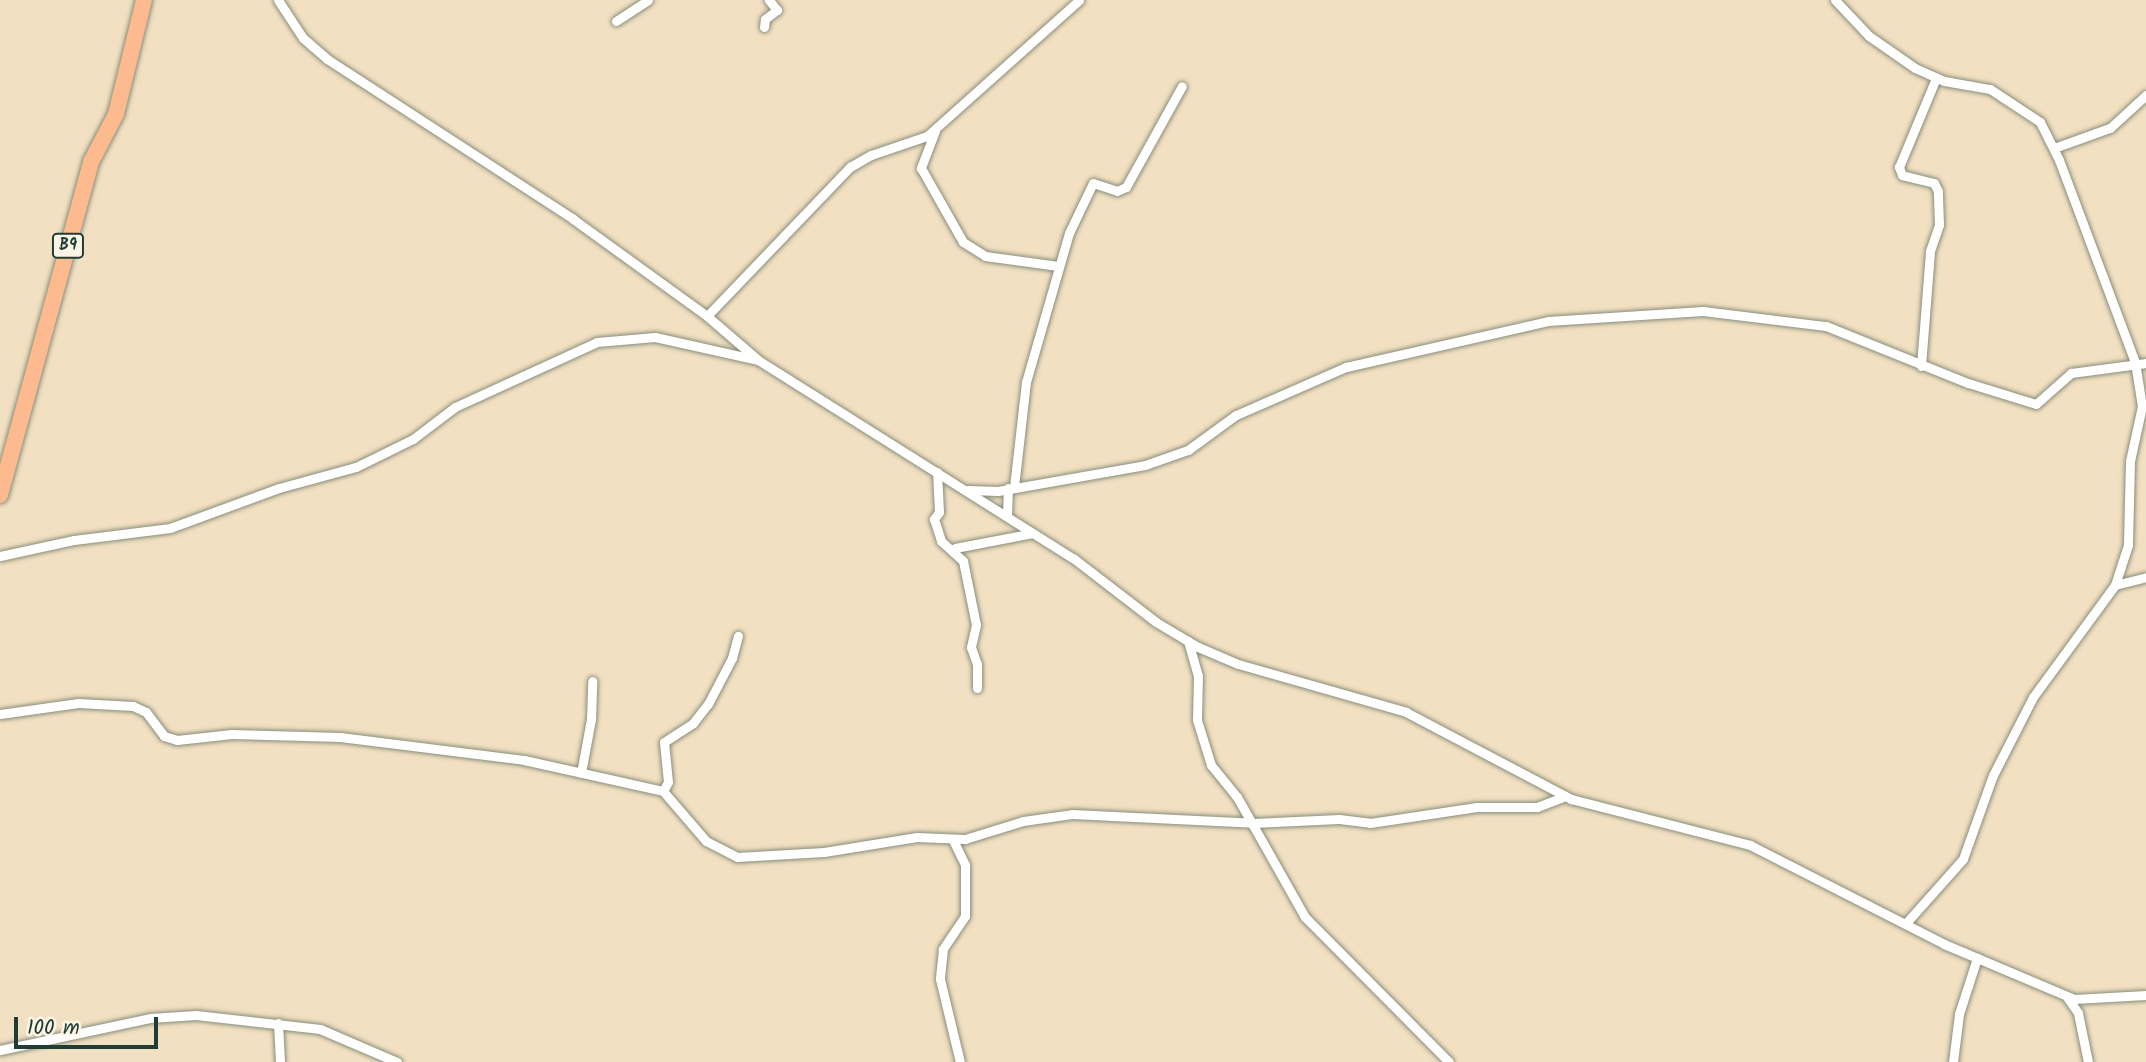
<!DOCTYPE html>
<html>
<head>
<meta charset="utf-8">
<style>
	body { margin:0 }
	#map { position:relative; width:2146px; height:1062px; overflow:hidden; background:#f2e0c2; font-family:Kalam,sans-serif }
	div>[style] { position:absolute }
	.roads { filter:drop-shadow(0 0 2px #888e7b) drop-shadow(0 0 2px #888e7b) }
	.street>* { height:9px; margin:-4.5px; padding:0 4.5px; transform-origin:4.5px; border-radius:4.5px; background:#fff }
	.highway>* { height:16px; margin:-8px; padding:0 8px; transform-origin:8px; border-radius:8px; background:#fcba8e }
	span { translate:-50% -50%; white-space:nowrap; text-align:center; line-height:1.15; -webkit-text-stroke:5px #fcf5e5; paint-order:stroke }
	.shield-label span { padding:2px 5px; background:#fcf5e5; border:2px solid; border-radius:5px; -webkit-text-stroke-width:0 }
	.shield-label { font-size:16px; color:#1f3d34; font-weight:700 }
	.scale { position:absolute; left:14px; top:1017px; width:144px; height:32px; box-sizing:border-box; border:4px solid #1f3d34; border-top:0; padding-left:9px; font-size:21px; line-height:24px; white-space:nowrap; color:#1f3d34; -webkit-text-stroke:5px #fcf5e5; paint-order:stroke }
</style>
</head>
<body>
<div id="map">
	<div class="roads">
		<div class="street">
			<div style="left:278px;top:0;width:45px;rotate:56.7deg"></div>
			<div style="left:303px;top:38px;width:32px;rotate:41deg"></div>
			<div style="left:327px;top:59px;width:293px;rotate:33deg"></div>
			<div style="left:573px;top:219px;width:165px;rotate:35.9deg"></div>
			<div style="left:707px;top:316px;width:67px;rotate:40.8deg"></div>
			<div style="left:758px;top:360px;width:372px;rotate:32.2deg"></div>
			<div style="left:1073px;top:558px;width:105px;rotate:37.6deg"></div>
			<div style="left:1156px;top:622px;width:49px;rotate:30.8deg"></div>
			<div style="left:1198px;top:647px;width:43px;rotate:23deg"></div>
			<div style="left:1238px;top:664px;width:175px;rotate:15.9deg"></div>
			<div style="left:1406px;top:712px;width:187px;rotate:27.8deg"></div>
			<div style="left:1571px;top:799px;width:185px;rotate:14.4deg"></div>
			<div style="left:1750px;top:845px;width:218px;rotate:27deg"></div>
			<div style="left:1944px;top:944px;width:141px;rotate:22.9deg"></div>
			<div style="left:2074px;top:999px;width:72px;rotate:-3.2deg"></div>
			<div style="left:1835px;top:0;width:50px;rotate:46.6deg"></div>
			<div style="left:1869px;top:36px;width:56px;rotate:34.8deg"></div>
			<div style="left:1915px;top:68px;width:32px;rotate:24deg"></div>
			<div style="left:1944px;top:81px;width:47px;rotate:9.9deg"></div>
			<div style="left:1990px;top:89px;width:60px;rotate:33.4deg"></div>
			<div style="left:2040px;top:122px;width:42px;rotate:63.4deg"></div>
			<div style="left:2059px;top:160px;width:216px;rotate:69.4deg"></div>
			<div style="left:2135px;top:362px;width:45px;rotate:81deg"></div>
			<div style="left:2142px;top:406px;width:56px;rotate:102.3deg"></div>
			<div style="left:2130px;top:461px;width:84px;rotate:91.4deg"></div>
			<div style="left:2128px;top:545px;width:42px;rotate:108deg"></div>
			<div style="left:2115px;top:585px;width:139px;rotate:126.2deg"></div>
			<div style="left:2033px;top:697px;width:88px;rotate:117.1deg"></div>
			<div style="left:1993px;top:775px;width:89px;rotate:109.7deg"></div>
			<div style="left:1963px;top:859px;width:86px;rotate:131.7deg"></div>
			<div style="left:616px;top:21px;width:38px;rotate:-33deg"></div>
			<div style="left:764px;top:27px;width:8px;rotate:-83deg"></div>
			<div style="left:765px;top:19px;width:15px;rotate:-37deg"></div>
			<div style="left:777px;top:10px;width:13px;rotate:-129deg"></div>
			<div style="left:935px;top:131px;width:40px;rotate:111deg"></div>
			<div style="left:921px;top:168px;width:85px;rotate:60.4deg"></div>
			<div style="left:963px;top:242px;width:26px;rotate:32deg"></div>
			<div style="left:985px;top:256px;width:74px;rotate:7.8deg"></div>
			<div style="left:2054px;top:148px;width:59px;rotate:-19.7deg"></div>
			<div style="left:2110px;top:128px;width:49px;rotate:-42.5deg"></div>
			<div style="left:707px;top:316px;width:207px;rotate:-46.2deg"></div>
			<div style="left:850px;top:167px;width:24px;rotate:-30deg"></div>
			<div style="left:871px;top:155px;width:59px;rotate:-18.7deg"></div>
			<div style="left:927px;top:136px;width:204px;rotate:-41.8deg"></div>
			<div style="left:1921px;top:366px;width:115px;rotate:-85.5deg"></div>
			<div style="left:1930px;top:251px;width:28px;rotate:-71deg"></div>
			<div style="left:1939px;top:225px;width:34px;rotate:-92deg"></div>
			<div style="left:1938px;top:191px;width:9px;rotate:-117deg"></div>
			<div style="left:1934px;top:183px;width:33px;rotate:-166deg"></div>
			<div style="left:1902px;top:175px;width:9px;rotate:-111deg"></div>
			<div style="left:1899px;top:167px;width:96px;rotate:-67.4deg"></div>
			<div style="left:937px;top:472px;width:40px;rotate:87.1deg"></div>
			<div style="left:939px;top:512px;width:9px;rotate:126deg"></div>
			<div style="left:934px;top:519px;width:23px;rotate:72deg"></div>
			<div style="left:941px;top:541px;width:30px;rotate:42deg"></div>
			<div style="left:963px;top:561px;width:65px;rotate:78.5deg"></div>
			<div style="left:976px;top:625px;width:23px;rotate:103deg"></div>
			<div style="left:971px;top:647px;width:18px;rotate:71deg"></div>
			<div style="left:977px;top:664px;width:24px;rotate:90deg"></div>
			<div style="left:1014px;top:487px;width:106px;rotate:-83.5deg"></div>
			<div style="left:1026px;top:382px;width:155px;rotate:-73.9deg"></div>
			<div style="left:1069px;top:233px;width:55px;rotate:-64.4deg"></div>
			<div style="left:1093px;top:183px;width:25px;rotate:18deg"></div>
			<div style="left:1117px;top:191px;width:10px;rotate:-24deg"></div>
			<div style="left:1126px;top:187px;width:115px;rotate:-61deg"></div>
			<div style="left:968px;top:490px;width:30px;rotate:2deg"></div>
			<div style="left:998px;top:491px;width:149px;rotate:-10deg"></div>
			<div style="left:1145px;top:465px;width:46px;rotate:-19.2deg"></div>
			<div style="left:1188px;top:450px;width:59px;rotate:-36.1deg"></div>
			<div style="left:1236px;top:415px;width:120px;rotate:-23.6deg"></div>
			<div style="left:1346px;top:367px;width:207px;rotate:-12.8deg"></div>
			<div style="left:1548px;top:321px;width:155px;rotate:-3.7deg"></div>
			<div style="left:1703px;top:311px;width:124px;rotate:7deg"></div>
			<div style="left:1826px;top:326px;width:153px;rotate:21.9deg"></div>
			<div style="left:1968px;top:383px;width:71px;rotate:17.2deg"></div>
			<div style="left:2036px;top:404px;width:47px;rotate:-41.5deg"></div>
			<div style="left:2071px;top:373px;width:76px;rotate:-7.6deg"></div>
			<div style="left:1007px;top:516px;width:28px;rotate:-88deg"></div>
			<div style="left:955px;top:548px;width:79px;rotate:-10.9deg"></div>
			<div style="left:0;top:556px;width:76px;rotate:-12.2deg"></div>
			<div style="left:74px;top:540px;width:97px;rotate:-7.1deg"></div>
			<div style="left:170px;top:528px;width:116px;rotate:-20.2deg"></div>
			<div style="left:279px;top:488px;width:80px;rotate:-15.3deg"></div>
			<div style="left:356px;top:467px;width:64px;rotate:-26.2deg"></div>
			<div style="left:413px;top:439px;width:53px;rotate:-37.3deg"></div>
			<div style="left:455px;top:407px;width:156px;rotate:-24.6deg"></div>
			<div style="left:597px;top:342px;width:58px;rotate:-4.9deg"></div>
			<div style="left:655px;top:337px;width:106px;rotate:12.6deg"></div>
			<div style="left:2115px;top:585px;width:32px;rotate:-14deg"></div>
			<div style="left:1188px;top:641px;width:35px;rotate:74deg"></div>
			<div style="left:1198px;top:675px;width:45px;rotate:91.3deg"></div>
			<div style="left:1197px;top:720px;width:47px;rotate:72.7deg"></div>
			<div style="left:1211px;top:765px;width:41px;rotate:50.9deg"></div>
			<div style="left:1237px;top:797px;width:138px;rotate:60.5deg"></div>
			<div style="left:1305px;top:917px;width:204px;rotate:45.2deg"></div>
			<div style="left:0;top:714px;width:79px;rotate:-8deg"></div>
			<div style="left:78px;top:703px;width:55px;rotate:3.1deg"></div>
			<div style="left:133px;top:706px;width:14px;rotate:25deg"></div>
			<div style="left:146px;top:712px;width:30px;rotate:53deg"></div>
			<div style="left:164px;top:736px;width:14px;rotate:17deg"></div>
			<div style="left:177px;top:740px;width:55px;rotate:-6.2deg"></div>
			<div style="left:232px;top:734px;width:108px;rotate:1.6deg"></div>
			<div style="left:340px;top:737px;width:185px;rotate:7.1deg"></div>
			<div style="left:524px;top:760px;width:142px;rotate:12.6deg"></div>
			<div style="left:663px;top:791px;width:66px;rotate:49.3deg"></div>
			<div style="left:706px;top:841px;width:35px;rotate:27deg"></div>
			<div style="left:737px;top:857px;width:87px;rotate:-3.3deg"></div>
			<div style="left:824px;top:852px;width:94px;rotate:-9.2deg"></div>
			<div style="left:917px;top:837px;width:48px;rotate:2.4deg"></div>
			<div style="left:965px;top:839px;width:61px;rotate:-17.2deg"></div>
			<div style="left:1023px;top:821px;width:49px;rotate:-8.1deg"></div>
			<div style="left:1072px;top:814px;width:181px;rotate:2.8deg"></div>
			<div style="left:1253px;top:823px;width:86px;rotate:-2.7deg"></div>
			<div style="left:1339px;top:819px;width:31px;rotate:7deg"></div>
			<div style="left:1370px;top:823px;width:108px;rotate:-8.5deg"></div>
			<div style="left:1477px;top:807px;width:60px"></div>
			<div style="left:1537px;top:807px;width:30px;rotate:-21deg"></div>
			<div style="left:581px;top:773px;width:55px;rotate:-79.5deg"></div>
			<div style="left:591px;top:719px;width:38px;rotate:-88deg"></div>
			<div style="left:663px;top:791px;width:10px;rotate:-61deg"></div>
			<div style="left:668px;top:782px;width:40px;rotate:-95.7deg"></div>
			<div style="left:664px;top:742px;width:35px;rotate:-33deg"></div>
			<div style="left:693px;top:723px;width:24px;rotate:-52deg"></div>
			<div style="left:708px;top:704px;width:52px;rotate:-62.4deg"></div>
			<div style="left:732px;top:658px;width:23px;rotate:-75deg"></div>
			<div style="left:953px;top:840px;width:28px;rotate:64deg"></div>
			<div style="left:965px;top:865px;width:51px;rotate:90deg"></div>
			<div style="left:965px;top:916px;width:40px;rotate:124deg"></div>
			<div style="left:943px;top:949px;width:30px;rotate:96deg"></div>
			<div style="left:940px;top:979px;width:85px;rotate:76.5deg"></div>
			<div style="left:2067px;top:997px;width:19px;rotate:55deg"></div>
			<div style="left:2078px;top:1013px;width:50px;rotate:78.5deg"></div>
			<div style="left:278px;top:1023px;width:39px;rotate:87deg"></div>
			<div style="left:0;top:1050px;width:153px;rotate:-12deg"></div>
			<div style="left:150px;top:1018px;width:46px;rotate:-3.7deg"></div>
			<div style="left:196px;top:1015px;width:125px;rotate:6.4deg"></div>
			<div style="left:320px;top:1029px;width:84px;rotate:23.2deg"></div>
			<div style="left:1953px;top:1062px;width:48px;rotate:-82.9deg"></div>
			<div style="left:1959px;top:1014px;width:59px;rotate:-72.2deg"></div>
		</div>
		<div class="highway">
			<div style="left:0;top:495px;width:345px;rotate:-74.7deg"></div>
			<div style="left:91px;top:162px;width:54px;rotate:-62.5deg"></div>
			<div style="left:116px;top:114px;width:117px;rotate:-76.2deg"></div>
		</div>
	</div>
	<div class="shield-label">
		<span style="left:68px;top:246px">B9</span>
	</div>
	<div class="scale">100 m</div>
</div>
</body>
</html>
